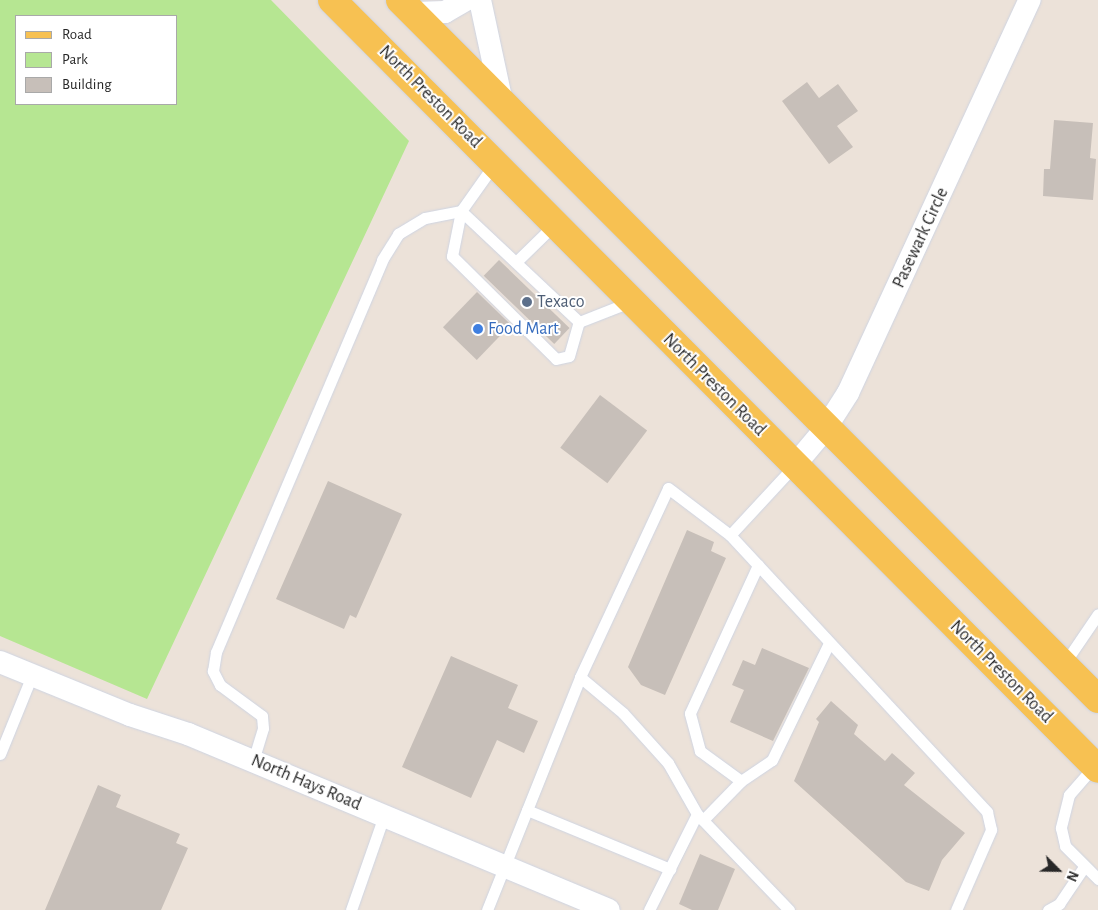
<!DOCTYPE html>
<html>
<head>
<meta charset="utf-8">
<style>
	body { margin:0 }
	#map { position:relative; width:1098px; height:910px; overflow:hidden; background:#ece2d9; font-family:"Alegreya Sans",sans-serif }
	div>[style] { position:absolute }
	.green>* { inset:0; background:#b6e692 }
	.building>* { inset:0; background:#c7bfb9; transform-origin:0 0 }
	.roads { filter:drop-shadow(0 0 1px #ced4e2) drop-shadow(0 0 1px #ced4e2) }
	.service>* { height:11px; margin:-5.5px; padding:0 5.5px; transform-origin:5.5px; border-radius:5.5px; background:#fff }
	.minor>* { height:22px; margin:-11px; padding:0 11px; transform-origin:11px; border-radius:11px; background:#fff }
	.primary>* { height:28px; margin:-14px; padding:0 14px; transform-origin:14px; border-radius:14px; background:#f7c152 }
	.dots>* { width:14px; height:14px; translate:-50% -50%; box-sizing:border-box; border:2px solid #fff; border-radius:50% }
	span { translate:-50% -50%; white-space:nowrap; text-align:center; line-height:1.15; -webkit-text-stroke:4px #fff; paint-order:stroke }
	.street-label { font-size:18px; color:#282828 }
	.service-label { font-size:18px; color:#4e5e75 }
	.left { translate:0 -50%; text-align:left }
	.shop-label { font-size:18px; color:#366cbe }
	.legend { position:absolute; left:15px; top:15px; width:162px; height:90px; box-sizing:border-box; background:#fff; border:1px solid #a9a9a9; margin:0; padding:6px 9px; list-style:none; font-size:15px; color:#282828 }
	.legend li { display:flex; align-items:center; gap:10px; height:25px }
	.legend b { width:25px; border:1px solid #a9a9a9 }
	.north { position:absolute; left:1033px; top:845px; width:50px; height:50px; -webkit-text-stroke:4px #fff; paint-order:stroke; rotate:113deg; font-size:14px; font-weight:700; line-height:20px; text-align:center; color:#282828 }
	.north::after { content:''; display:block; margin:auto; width:18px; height:22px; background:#282828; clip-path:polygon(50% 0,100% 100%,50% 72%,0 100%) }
</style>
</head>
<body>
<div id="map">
	<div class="green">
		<div style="clip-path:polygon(evenodd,0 0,271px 0,409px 141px,147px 699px,0 636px,0 0,16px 16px,176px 16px,176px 104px,16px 104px,16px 16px)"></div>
	</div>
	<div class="building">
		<div style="clip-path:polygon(807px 82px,819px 98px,838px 84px,858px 111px,837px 126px,853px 147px,829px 164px,782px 101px)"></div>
		<div style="clip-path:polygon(1054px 120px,1093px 123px,1090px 158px,1096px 159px,1093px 200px,1043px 196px,1044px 169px,1050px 169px)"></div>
		<div style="left:499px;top:260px;width:98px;height:22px;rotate:44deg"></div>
		<div style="left:477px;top:292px;width:47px;height:49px;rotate:44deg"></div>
		<div style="left:600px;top:395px;width:59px;height:66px;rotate:37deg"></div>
		<div style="clip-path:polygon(328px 481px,402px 514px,356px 618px,350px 615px,344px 629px,276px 599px)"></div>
		<div style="clip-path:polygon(687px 530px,714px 542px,711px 551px,726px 558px,665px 695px,641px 685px,628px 667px)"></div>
		<div style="clip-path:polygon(762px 648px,809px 668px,773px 741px,730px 722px,744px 690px,732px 685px,743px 660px,755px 665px)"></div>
		<div style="clip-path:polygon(451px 656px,518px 685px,508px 708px,538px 721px,524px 753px,497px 740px,471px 798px,402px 767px)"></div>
		<div style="clip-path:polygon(831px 701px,858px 725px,854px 734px,885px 761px,892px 753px,915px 773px,904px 785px,965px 833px,942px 860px,929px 891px,906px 882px,794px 781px,819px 722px,816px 719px)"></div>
		<div style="clip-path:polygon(98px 785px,121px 795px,116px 807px,180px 834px,176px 843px,188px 848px,161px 910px,45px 910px)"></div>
		<div style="clip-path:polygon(700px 854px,735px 869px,718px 910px,692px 910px,679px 904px)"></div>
	</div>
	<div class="roads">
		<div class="service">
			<div style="left:495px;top:163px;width:59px;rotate:125.3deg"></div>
			<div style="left:461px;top:211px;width:162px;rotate:43.2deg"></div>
			<div style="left:579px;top:322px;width:55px;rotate:-21.4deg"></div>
			<div style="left:516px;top:262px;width:54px;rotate:-44.3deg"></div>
			<div style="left:794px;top:466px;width:94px;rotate:132.8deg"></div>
			<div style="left:730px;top:535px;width:378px;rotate:47.1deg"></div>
			<div style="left:987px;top:812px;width:18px;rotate:77deg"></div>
			<div style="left:991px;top:830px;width:87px;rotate:113.6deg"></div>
			<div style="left:1064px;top:664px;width:60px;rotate:-55.8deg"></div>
			<div style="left:0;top:754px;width:85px;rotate:-67.9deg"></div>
			<div style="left:253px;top:761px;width:34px;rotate:-73deg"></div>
			<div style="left:263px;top:728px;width:12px;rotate:-95deg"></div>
			<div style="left:262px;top:716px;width:52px;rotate:-143.6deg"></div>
			<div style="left:220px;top:685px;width:16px;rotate:-117deg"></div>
			<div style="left:213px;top:671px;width:19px;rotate:-81deg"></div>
			<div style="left:216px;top:652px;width:426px;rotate:-67deg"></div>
			<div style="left:382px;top:260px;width:31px;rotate:-58deg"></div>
			<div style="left:398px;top:234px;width:31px;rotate:-31deg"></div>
			<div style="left:425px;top:218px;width:37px;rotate:-11deg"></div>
			<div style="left:461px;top:211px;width:46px;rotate:101.3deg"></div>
			<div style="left:452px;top:256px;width:146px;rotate:44.7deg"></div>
			<div style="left:556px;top:359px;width:13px;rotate:-13deg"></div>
			<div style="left:569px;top:356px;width:35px;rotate:-74deg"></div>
			<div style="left:1095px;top:765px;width:40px;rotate:131deg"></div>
			<div style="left:1069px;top:795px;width:34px;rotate:104deg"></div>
			<div style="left:1061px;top:828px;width:18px;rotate:77deg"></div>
			<div style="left:1065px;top:846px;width:47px;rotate:45deg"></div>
			<div style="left:741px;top:781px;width:37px;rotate:-34deg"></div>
			<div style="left:772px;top:760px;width:130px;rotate:-64deg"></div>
			<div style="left:527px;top:810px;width:155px;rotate:22.4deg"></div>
			<div style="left:697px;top:814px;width:59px;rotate:-119.6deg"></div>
			<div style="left:668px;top:763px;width:67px;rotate:-132deg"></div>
			<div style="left:623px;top:713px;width:56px;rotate:-140.1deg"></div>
			<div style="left:580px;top:677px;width:208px;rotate:-65deg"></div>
			<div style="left:668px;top:488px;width:78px;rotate:37.2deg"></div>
			<div style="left:703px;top:820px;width:54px;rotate:-45.7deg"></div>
			<div style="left:741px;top:781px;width:51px;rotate:-143.8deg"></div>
			<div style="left:700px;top:751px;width:39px;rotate:-105deg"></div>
			<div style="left:690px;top:713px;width:163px;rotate:-65.3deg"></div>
			<div style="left:351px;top:910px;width:100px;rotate:-70.7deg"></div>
			<div style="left:487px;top:910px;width:251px;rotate:-68.2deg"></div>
			<div style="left:649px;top:910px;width:107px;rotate:-63.4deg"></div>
			<div style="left:697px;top:814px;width:133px;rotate:46.2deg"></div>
			<div style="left:1048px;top:910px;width:13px;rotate:-29deg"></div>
			<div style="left:1059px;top:904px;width:45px;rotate:-56deg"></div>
		</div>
		<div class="minor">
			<div style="left:480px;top:0;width:105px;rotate:77.9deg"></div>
			<div style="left:413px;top:13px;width:32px;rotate:-2deg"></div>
			<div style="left:445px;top:12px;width:24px;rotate:-30deg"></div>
			<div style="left:794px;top:466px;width:48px;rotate:-50deg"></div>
			<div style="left:825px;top:429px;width:43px;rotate:-57.4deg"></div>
			<div style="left:848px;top:393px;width:433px;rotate:-65.2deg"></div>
			<div style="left:0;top:662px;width:140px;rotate:22.2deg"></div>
			<div style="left:130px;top:715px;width:61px;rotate:18.1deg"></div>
			<div style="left:188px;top:734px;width:456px;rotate:22.7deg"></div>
		</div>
		<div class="primary">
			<div style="left:332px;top:0;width:1085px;rotate:45.11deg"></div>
			<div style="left:400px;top:0;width:988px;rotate:45.04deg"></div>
		</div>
	</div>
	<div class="dots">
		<div style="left:527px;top:302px;background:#5c6f8a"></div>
		<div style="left:478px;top:329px;background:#3f7fe0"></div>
	</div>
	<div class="street-label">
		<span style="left:430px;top:97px;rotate:45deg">North Preston Road</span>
		<span style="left:921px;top:238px;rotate:-65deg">Pasewark Circle</span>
		<span style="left:714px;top:385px;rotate:45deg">North Preston Road</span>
		<span style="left:1001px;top:672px;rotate:45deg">North Preston Road</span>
		<span style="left:306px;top:783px;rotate:23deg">North Hays Road</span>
	</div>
	<div class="service-label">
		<span class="left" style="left:537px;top:302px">Texaco</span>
	</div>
	<div class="shop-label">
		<span class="left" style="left:488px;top:329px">Food Mart</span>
	</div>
	<ul class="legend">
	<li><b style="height:6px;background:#f7c152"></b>Road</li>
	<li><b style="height:14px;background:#b6e692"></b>Park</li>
	<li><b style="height:14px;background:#c7bfb9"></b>Building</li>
	</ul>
	<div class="north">N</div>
</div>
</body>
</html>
